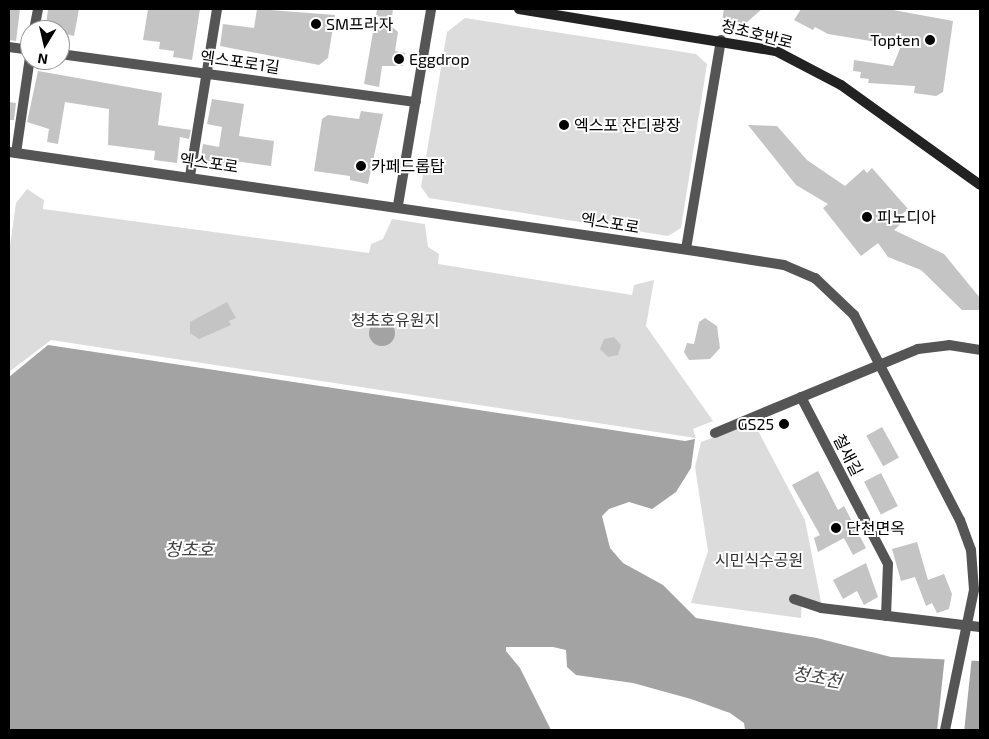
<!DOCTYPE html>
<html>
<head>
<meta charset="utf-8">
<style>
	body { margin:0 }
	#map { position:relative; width:989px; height:739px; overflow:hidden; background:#fff; font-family:"Exo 2","Noto Sans KR",sans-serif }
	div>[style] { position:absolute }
	.green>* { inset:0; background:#dcdcdc }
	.water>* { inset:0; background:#a3a3a3 }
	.round { border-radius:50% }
	.pier>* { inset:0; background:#fff; transform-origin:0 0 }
	.building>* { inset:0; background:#c4c4c4; transform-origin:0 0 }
	.street>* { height:10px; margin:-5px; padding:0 5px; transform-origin:5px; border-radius:5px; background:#555 }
	.secondary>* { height:10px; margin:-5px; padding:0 5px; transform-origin:5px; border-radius:5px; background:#222 }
	.dots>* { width:14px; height:14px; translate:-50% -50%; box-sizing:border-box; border:2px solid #fff; border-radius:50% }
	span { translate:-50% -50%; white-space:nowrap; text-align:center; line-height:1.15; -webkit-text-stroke:4px #fff; paint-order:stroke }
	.poi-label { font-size:16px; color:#000 }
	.left { translate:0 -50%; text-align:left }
	.right { translate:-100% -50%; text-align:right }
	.street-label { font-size:16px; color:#000 }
	.park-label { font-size:16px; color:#333 }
	.water-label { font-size:18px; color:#444; font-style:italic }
	.frame { position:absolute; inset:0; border:10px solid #000; pointer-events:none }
	.north { position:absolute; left:20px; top:20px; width:50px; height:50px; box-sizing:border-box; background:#fff; border:1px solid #999; border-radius:50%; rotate:189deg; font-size:14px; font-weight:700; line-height:20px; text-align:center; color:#000 }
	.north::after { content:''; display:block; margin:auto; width:18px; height:22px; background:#000; clip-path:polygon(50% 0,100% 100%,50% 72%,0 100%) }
</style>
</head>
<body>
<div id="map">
	<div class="green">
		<div style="clip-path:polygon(465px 18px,696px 54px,707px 64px,681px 228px,668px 236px,429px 198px,421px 187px,447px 32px)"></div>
		<div style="clip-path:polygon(27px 189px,44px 200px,43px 209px,369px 253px,371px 244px,383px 239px,392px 219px,425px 224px,428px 247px,439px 254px,438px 264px,632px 295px,634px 285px,654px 280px,646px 326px,713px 421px,693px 429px,696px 438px,51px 340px,9px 372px,9px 253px,16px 203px)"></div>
		<div style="clip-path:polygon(754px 423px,805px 520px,821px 602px,802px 600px,801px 618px,691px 603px,708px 551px,695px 467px,701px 442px)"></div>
	</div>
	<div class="water">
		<div class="round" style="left:369px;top:320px;width:26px;height:26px"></div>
		<div style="clip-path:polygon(48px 345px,685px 441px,695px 439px,691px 468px,676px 492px,652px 509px,629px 502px,609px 509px,602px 516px,610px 548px,623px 563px,663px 585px,696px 618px,817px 638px,891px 657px,980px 661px,980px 730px,745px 730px,744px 723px,730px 713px,691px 699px,633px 683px,576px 675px,567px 667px,566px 650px,553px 647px,506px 647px,506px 651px,520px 668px,551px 730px,9px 730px,9px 377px)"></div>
	</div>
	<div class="pier">
		<div style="left:945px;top:655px;width:27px;height:77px;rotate:6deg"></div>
	</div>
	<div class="building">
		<div style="clip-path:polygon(9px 9px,20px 9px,16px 41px,9px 40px)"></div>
		<div style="clip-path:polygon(48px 9px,79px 9px,74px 36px,50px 30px,46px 25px)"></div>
		<div style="clip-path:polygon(148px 9px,200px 9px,192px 60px,173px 57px,174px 51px,159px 49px,160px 42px,143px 40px)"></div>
		<div style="clip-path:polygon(257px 9px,335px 15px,328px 58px,319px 65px,220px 46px,223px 24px,254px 28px)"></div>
		<div style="clip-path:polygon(377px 9px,393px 9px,391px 26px,398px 32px,395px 51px,405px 53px,403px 66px,382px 66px,379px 87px,364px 84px)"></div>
		<div style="clip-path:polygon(724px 9px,762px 9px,745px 24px,722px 21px)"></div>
		<div style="clip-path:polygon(801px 9px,888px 9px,953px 21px,943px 92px,936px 96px,914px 93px,915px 86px,868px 83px,869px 79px,860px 78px,861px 72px,853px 71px,854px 60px,893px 66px,901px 46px,828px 34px,815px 27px,813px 30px,794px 20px)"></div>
		<div style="clip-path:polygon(38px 71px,162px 93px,158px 125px,191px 130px,189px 139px,180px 137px,177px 163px,154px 160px,155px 151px,108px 145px,109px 109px,65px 102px,58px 144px,47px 142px,49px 129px,27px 122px)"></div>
		<div style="clip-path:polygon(212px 99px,244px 104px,239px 136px,274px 141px,271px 166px,235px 161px,233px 172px,205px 167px,200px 162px,203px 144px,219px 147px,222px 127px,207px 124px)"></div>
		<div style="clip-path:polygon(9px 102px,16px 103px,14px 120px,9px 120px)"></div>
		<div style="clip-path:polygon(361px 111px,383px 114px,368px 184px,350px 180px,350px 176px,314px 171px,322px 119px,328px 115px,359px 119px)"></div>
		<div style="clip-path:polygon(748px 125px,777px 126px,807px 160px,845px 186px,864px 169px,867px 173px,872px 168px,908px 209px,901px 215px,905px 220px,894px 230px,944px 254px,980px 298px,980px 310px,962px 310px,921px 270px,888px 257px,878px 243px,861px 256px,823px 208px,828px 204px,796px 185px)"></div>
		<div style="clip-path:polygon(227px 302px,236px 318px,229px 321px,231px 325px,199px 339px,190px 333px,190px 322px)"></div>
		<div style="clip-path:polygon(705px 318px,717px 326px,720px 348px,710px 359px,689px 360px,684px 352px,687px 343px,694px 344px,699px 322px)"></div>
		<div style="clip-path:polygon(614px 337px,621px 345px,618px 355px,608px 357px,600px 349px,604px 339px)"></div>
		<div style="left:882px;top:427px;width:35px;height:18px;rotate:61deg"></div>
		<div style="clip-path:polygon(818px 471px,838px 510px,844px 506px,866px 548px,853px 555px,844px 538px,818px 552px,814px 538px,820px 535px,792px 485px)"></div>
		<div style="left:881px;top:473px;width:37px;height:19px;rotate:63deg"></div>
		<div style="clip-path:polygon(917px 542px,928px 580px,944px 574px,952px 594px,949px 609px,937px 613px,932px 603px,926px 606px,915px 577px,901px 581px,892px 549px)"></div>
		<div style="clip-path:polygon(866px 563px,878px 597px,864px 605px,857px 591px,843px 599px,833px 580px)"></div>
	</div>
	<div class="street">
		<div style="left:34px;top:30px;width:21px;rotate:-79deg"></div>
		<div style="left:9px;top:47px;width:21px;rotate:8deg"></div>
		<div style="left:60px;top:54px;width:359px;rotate:7.7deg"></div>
		<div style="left:9px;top:152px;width:700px;rotate:8.21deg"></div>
		<div style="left:702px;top:252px;width:83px;rotate:9deg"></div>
		<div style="left:784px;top:265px;width:34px;rotate:23deg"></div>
		<div style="left:815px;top:278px;width:54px;rotate:43.5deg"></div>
		<div style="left:854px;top:315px;width:231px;rotate:62.7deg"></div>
		<div style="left:960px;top:520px;width:32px;rotate:70deg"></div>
		<div style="left:971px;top:550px;width:40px;rotate:85.7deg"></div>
		<div style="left:974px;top:590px;width:143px;rotate:101.7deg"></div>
		<div style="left:16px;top:153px;width:97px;rotate:-81.7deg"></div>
		<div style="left:190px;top:176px;width:169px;rotate:-80.8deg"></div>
		<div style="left:398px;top:205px;width:199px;rotate:-80.4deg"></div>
		<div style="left:686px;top:249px;width:212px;rotate:-80.5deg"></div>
		<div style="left:801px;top:397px;width:188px;rotate:62.5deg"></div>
		<div style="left:888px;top:564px;width:52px;rotate:92.2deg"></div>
		<div style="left:715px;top:433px;width:220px;rotate:-22.5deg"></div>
		<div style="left:918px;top:349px;width:31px;rotate:-7deg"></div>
		<div style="left:949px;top:345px;width:31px;rotate:9deg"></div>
		<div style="left:794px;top:599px;width:28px;rotate:18deg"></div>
		<div style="left:821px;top:608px;width:160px;rotate:6.8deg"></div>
	</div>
	<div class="secondary">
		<div style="left:519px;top:9px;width:260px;rotate:9.3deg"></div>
		<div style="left:776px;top:51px;width:73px;rotate:27.6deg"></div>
		<div style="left:841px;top:85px;width:171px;rotate:35.7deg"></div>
	</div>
	<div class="dots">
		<div style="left:316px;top:24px;background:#000"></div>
		<div style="left:930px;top:40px;background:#000"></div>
		<div style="left:399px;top:59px;background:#000"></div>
		<div style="left:564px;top:125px;background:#000"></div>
		<div style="left:361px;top:166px;background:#000"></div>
		<div style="left:867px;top:217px;background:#000"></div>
		<div style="left:784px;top:424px;background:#000"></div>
		<div style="left:836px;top:528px;background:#000"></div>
	</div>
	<div class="poi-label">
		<span class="left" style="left:326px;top:24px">SM프라자</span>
		<span class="right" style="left:920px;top:40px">Topten</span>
		<span class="left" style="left:409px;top:59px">Eggdrop</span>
		<span class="left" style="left:574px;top:125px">엑스포 잔디광장</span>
		<span class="left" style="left:371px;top:166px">카페드롭탑</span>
		<span class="left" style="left:877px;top:217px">피노디아</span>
		<span class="right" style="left:774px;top:424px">GS25</span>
		<span class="left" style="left:846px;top:528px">단천면옥</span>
	</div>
	<div class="street-label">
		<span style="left:757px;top:34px;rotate:14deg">청초호반로</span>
		<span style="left:240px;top:62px;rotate:8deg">엑스포로1길</span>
		<span style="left:209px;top:163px;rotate:8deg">엑스포로</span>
		<span style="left:610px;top:223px;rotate:9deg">엑스포로</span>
		<span style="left:848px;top:455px;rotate:63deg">철새길</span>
	</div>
	<div class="park-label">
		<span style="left:395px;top:320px">청초호유원지</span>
		<span style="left:759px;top:560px">시민식수공원</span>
	</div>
	<div class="water-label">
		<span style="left:189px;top:549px">청초호</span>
		<span style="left:817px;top:677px;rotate:10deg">청초천</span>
	</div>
	<div class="frame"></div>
	<div class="north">N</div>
</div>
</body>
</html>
